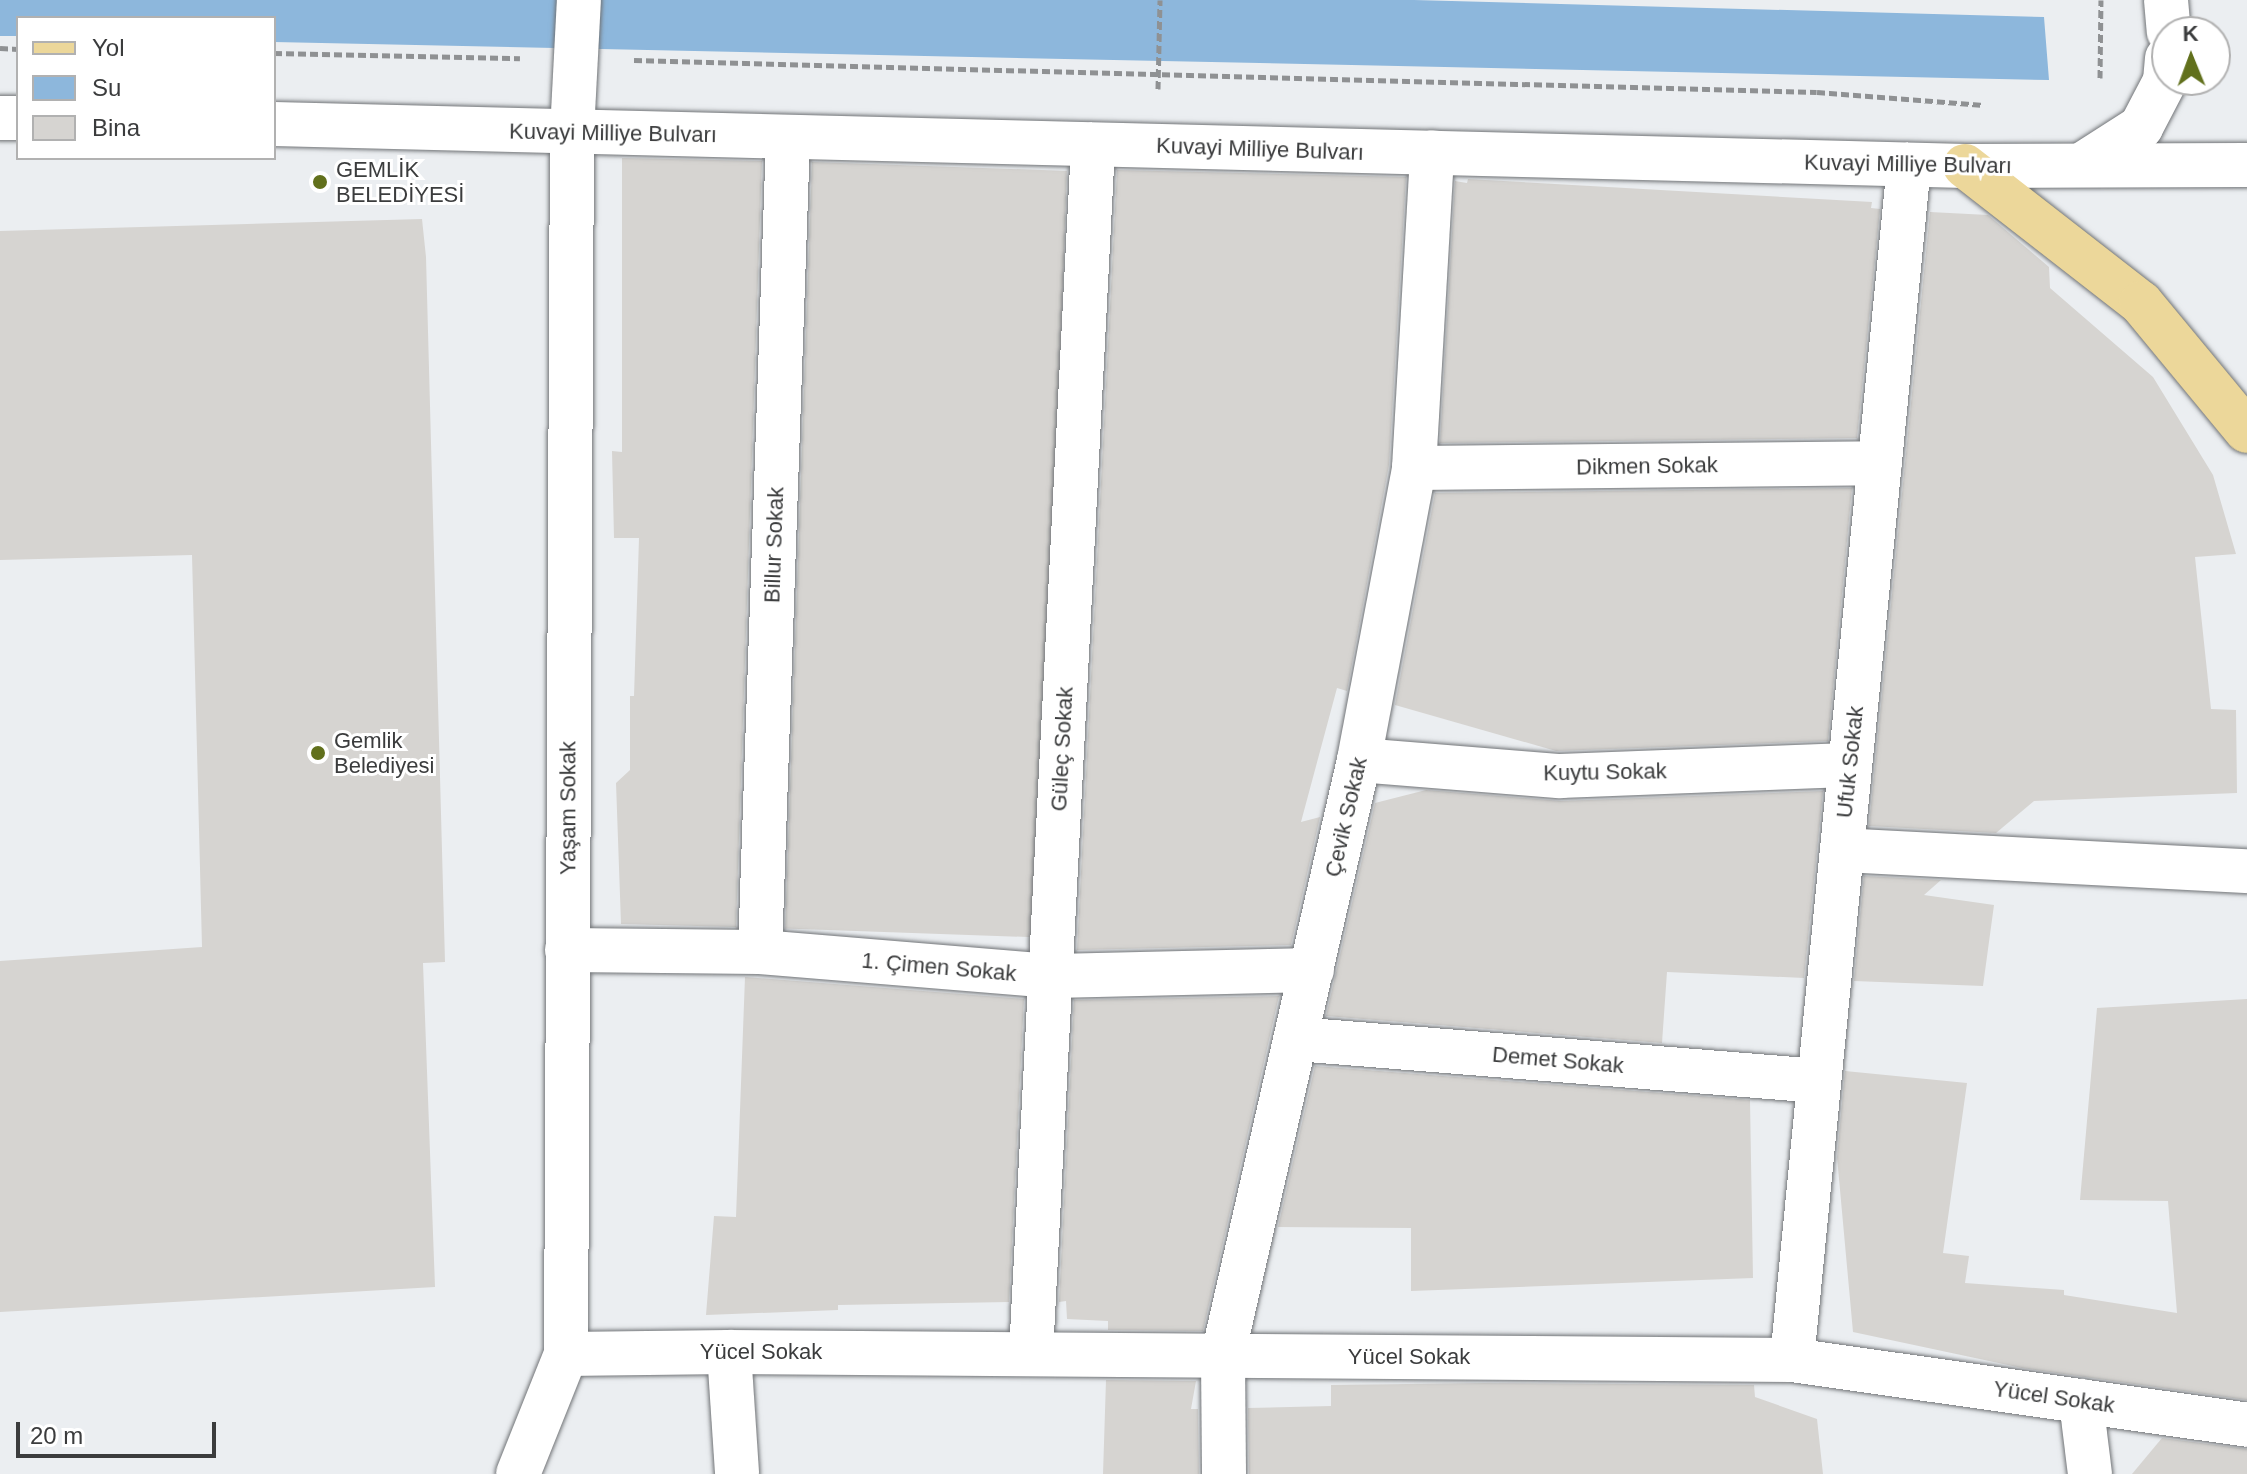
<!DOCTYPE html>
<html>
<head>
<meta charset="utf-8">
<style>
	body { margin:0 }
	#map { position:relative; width:2247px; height:1474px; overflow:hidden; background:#ebeef1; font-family:Arial,sans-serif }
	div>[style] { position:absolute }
	.water>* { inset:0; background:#8db7dc }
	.building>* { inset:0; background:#d6d4d1; transform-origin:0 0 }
	.path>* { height:5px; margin-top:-2.5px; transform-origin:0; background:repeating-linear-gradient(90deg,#8f9193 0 8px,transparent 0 12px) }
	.roads { filter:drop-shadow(0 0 2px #717477) drop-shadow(0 0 2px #717477) }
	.street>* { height:44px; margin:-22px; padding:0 22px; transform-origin:22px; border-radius:22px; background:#fff }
	.secondary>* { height:44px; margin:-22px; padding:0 22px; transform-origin:22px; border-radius:22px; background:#fff }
	.primary>* { height:44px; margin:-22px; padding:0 22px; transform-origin:22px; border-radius:22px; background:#ecd79a }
	.dots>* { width:22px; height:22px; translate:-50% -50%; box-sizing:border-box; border:4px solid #fff; border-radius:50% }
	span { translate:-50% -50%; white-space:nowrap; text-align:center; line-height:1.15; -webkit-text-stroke:6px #fff; paint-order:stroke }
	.street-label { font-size:22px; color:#3b3c3d }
	.poi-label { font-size:22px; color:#3b3c3d }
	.left { translate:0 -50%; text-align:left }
	.legend { position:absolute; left:16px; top:16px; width:260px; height:144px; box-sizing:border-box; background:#fff; border:2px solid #b1b1b1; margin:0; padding:10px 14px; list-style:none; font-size:24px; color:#3b3c3d }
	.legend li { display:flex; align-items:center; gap:16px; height:40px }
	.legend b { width:40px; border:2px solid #b1b1b1 }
	.north { position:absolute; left:2151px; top:16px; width:80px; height:80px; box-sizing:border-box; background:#fff; border:2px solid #b1b1b1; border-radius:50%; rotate:359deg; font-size:22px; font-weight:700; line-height:32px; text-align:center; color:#3b3c3d }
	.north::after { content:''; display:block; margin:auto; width:28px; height:36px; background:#61701c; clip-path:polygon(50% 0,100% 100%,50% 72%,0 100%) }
	.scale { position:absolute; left:16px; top:1422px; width:200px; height:36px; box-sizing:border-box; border:4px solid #3b3c3d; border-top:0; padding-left:10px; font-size:24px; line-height:28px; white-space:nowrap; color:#3b3c3d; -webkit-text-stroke:6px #fff; paint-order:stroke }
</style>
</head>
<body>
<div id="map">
	<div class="water">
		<div style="clip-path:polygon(0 0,1414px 0,2044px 17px,2049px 80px,274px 42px,274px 18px,18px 18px,18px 36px,0 36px)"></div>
	</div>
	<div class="building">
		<div style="clip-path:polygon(622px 158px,762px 161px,736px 927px,621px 924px,616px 783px,630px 770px,630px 696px,634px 696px,639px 538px,614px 538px,612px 451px,622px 452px)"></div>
		<div style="left:812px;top:162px;width:255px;height:767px;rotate:2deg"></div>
		<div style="clip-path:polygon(1117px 170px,1406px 177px,1389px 465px,1347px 691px,1337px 688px,1301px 822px,1320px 817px,1291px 945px,1077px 950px)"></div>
		<div style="clip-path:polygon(1468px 179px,1872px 202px,1871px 208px,1880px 209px,1857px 438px,1440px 443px,1455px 181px,1467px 183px)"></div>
		<div style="clip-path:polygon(1930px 212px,1988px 215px,2049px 267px,2050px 288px,2153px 377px,2213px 475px,2236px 554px,2195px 557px,2211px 709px,2236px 710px,2237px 793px,2034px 801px,1996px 833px,1869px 826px)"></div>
		<div style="clip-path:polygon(422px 219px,426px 257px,445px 962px,423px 963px,435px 1287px,0 1312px,0 961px,202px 947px,192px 555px,0 560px,0 231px)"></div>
		<div style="clip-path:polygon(1852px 488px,1828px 741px,1556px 751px,1395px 705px,1435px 493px)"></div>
		<div style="clip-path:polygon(1426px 790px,1561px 801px,1823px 791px,1804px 978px,1667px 972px,1662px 1043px,1326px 1016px,1375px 803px)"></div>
		<div style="clip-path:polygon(1864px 876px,1941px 880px,1924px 895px,1994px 905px,1983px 986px,1854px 981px)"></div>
		<div style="clip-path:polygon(745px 977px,1024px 999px,1009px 1302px,838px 1305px,838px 1310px,706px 1315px,714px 1216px,736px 1217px)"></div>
		<div style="clip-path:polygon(1279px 996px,1203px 1331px,1108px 1330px,1108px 1321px,1067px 1319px,1066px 1301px,1059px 1302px,1074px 1000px)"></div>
		<div style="clip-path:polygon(2247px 999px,2247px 1400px,2022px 1368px,1853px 1332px,1837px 1157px,1845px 1071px,1967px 1083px,1943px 1253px,1969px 1256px,1965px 1283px,2064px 1290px,2064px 1295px,2177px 1313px,2168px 1201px,2080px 1200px,2097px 1008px)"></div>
		<div style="clip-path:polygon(1315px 1066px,1750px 1100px,1753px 1278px,1411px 1291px,1411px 1228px,1278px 1227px)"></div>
		<div style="clip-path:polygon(1106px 1380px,1196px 1381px,1191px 1409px,1198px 1409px,1199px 1474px,1103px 1474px)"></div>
		<div style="clip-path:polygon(1484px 1383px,1754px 1385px,1755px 1397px,1817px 1419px,1823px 1474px,1249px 1474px,1248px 1408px,1331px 1406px,1331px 1385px)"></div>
		<div style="clip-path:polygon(2162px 1438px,2247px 1449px,2247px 1474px,2132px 1474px)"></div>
	</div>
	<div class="path">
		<div style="left:0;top:48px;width:18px;rotate:3deg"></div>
		<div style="left:274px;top:53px;width:246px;rotate:1.2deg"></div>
		<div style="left:634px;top:60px;width:1183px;rotate:1.55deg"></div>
		<div style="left:1817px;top:92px;width:167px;rotate:4.5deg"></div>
		<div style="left:2100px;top:78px;width:78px;rotate:-89.3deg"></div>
		<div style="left:1158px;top:89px;width:89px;rotate:-88.7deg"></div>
	</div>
	<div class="roads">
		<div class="street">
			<div style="left:1414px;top:468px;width:466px;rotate:-0.6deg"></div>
			<div style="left:1359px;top:760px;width:202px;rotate:4.6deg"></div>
			<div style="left:1560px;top:776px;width:290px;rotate:-2.2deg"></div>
			<div style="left:1842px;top:850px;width:406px;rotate:3deg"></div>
			<div style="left:567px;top:950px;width:193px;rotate:0.6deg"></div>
			<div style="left:760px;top:952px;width:291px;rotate:4.7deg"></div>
			<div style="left:1050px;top:976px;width:262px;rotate:-1.3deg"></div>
			<div style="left:760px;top:952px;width:815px;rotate:-88.03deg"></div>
			<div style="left:1296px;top:1039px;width:525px;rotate:4.59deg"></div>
			<div style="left:729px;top:1352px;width:122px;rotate:86.2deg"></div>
			<div style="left:566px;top:1354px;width:163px;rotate:-0.7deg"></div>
			<div style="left:729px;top:1352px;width:1063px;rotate:0.43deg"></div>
			<div style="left:1792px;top:1360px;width:460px;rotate:8.1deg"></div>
			<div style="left:1031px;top:1354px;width:1211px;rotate:-87.06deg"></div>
			<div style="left:1792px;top:1360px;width:1201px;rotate:-84.41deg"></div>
			<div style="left:2081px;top:1401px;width:74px;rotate:83deg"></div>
			<div style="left:518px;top:1474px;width:129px;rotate:-68.2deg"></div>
			<div style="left:566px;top:1354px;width:1222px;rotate:-89.72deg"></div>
			<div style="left:1224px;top:1474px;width:119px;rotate:-90.5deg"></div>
			<div style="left:1223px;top:1355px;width:610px;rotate:-77.12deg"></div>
			<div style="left:1359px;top:760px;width:297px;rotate:-79.3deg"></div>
			<div style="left:1414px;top:468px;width:316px;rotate:-86.7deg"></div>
		</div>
		<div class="secondary">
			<div style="left:2166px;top:0;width:32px;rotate:85deg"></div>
			<div style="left:0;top:118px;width:18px"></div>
			<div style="left:274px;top:124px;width:1692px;rotate:1.42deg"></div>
			<div style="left:1965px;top:166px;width:282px;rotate:-0.2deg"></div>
			<div style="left:572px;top:132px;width:132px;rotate:-87deg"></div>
			<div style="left:2083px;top:164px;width:69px;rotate:-32.5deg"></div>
			<div style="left:2141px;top:127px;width:52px;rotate:-62.4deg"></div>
			<div style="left:2165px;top:81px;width:23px;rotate:-85deg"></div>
		</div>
		<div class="primary">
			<div style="left:1965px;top:166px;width:223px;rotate:37.9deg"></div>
			<div style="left:2141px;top:303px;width:166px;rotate:50.4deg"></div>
		</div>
	</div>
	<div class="dots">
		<div style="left:320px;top:182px;background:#61701c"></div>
		<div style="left:318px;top:753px;background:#61701c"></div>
	</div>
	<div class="street-label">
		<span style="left:613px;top:133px;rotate:1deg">Kuvayi Milliye Bulvarı</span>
		<span style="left:1260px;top:149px;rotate:2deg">Kuvayi Milliye Bulvarı</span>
		<span style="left:1908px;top:164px;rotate:1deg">Kuvayi Milliye Bulvarı</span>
		<span style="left:1647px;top:466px;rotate:-1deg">Dikmen Sokak</span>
		<span style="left:774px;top:545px;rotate:-88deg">Billur Sokak</span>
		<span style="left:1062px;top:749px;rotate:-87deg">Güleç Sokak</span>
		<span style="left:1850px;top:762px;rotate:-84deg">Ufuk Sokak</span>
		<span style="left:1605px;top:772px;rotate:-1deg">Kuytu Sokak</span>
		<span style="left:568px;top:808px;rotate:-90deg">Yaşam Sokak</span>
		<span style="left:1346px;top:817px;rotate:-77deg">Çevik Sokak</span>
		<span style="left:939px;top:967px;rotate:5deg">1. Çimen Sokak</span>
		<span style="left:1558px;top:1060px;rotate:5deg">Demet Sokak</span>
		<span style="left:761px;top:1352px">Yücel Sokak</span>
		<span style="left:1409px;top:1357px">Yücel Sokak</span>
		<span style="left:2054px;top:1397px;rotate:8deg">Yücel Sokak</span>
	</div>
	<div class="poi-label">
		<span class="left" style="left:336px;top:182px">GEMLİK<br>BELEDİYESİ</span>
		<span class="left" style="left:334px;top:753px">Gemlik<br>Belediyesi</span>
	</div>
	<ul class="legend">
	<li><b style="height:10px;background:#ecd79a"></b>Yol</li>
	<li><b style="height:22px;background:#8db7dc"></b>Su</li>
	<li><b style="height:22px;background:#d6d4d1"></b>Bina</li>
	</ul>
	<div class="north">K</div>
	<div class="scale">20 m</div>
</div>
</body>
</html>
